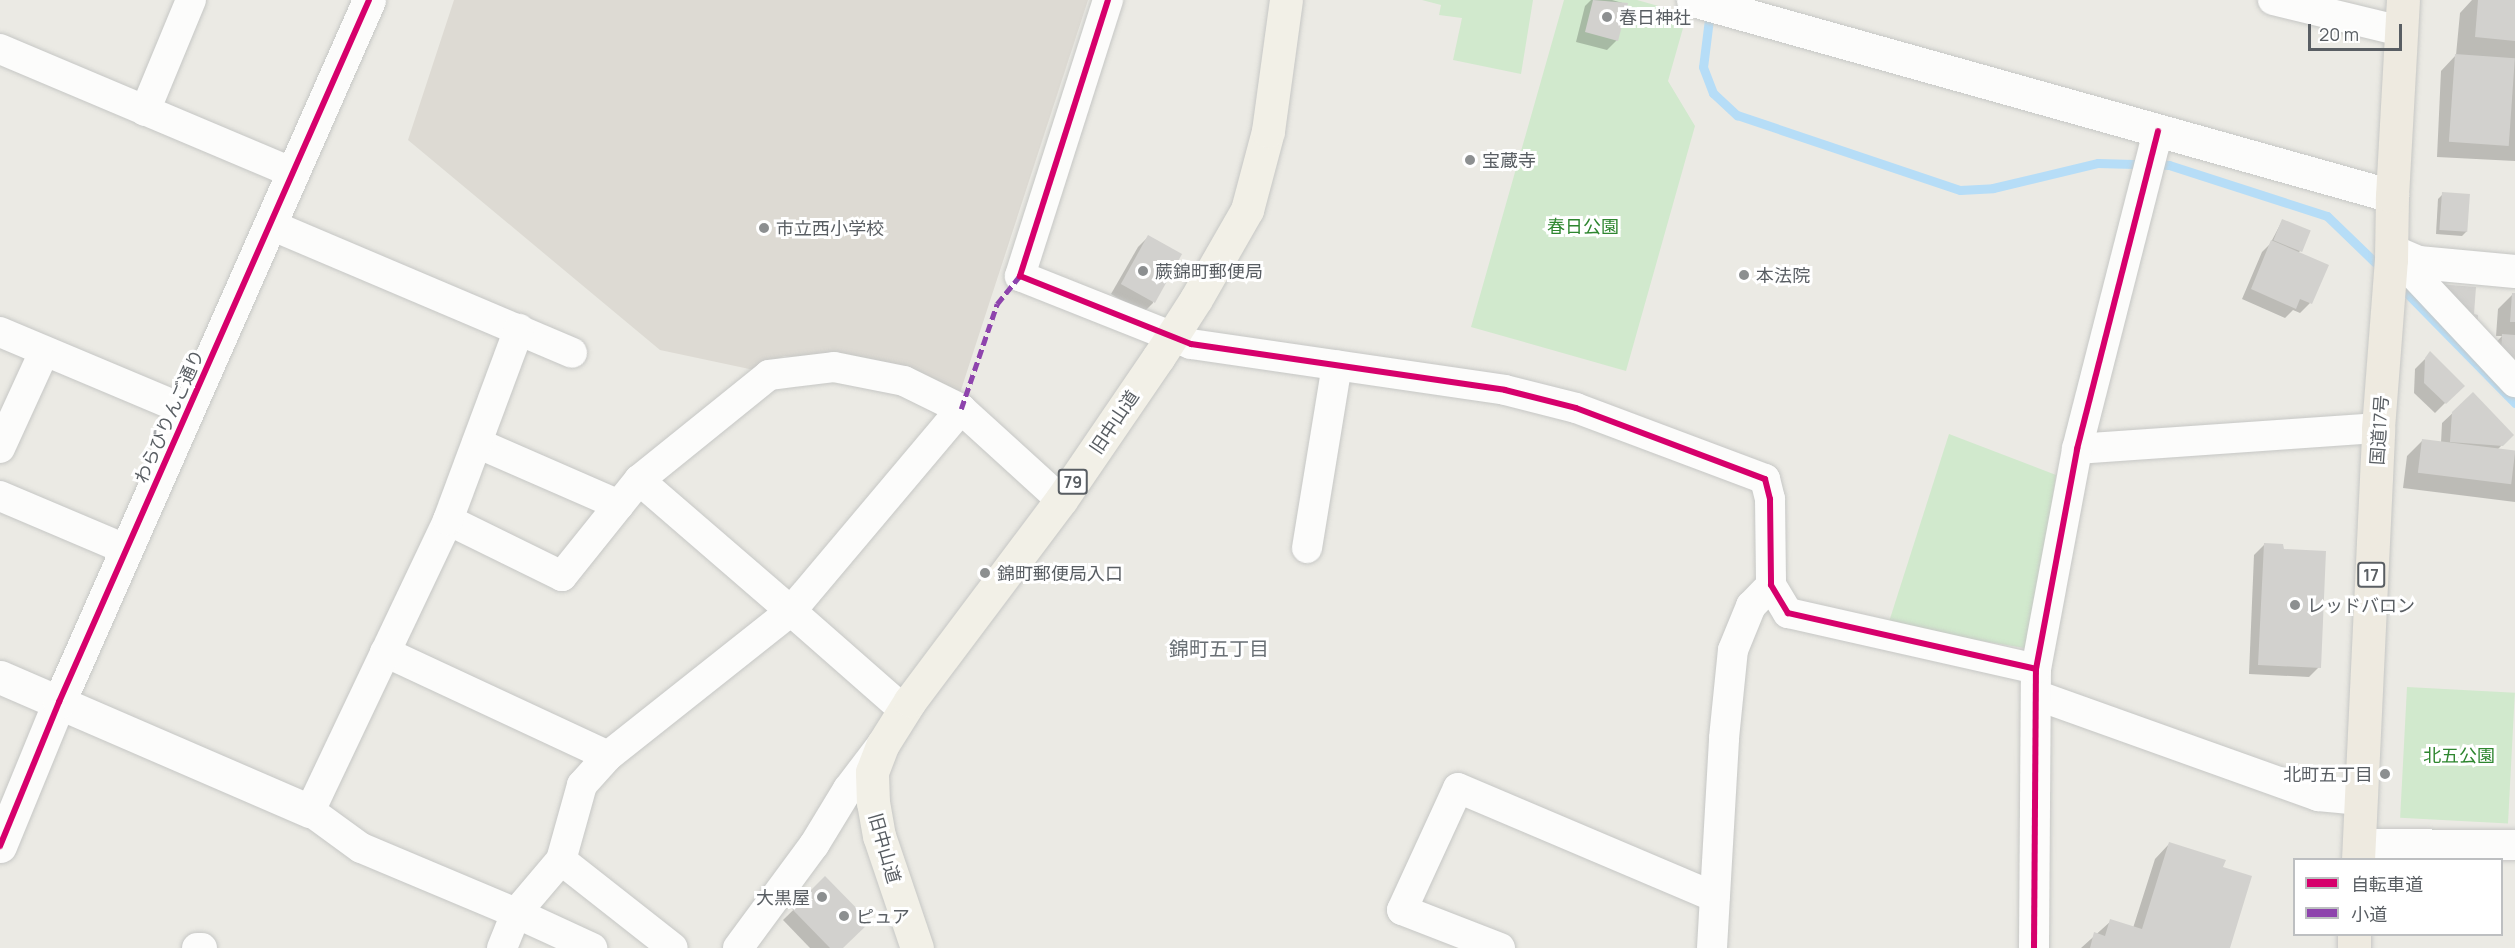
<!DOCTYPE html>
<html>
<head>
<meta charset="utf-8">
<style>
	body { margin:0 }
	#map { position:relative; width:2515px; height:948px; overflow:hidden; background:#ebeae4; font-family:Manrope,"Noto Sans JP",sans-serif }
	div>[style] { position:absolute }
	.education>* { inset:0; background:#dddad3 }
	.green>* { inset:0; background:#d1e9cd; transform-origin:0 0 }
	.shadow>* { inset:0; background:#0003 }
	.stream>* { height:9px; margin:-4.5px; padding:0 4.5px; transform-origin:4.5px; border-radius:4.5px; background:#b6ddf7 }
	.building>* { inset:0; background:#d2d1ce; transform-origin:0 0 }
	.roads { filter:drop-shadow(0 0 2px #c6c7c5) drop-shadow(0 0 2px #c6c7c5) }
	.street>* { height:30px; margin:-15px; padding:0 15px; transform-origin:15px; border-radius:15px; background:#fcfcfb }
	.secondary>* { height:33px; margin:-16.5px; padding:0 16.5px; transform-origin:16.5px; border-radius:16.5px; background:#fcfcfb }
	.primary>* { height:33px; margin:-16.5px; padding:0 16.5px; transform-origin:16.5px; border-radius:16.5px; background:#f2f0e7 }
	.highway>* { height:33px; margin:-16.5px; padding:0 16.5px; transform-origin:16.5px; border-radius:16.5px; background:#eeeae0 }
	.quiet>* { height:4.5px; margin-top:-2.25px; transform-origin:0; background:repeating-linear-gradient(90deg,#8e44ad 0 9px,transparent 0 13.5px) }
	.cycleway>* { height:6px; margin:-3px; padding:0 3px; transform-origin:3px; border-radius:3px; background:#d6006c }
	.dots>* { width:16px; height:16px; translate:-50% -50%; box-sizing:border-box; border:3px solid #fff; border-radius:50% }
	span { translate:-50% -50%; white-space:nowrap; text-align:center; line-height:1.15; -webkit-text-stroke:6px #fff; paint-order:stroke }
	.shield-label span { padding:2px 4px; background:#fff; border:2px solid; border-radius:4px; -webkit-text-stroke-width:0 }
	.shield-label { font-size:16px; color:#595e63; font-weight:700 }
	.poi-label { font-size:18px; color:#595e63 }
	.left { translate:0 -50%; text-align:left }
	.right { translate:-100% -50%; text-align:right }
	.park-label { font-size:18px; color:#2e862f }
	.street-label { font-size:18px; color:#595e63 }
	.neighbourhood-label { font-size:20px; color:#6a7075 }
	.legend { position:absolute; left:2293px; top:858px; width:210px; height:78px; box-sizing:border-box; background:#fff; border:2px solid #bdbfc1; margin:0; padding:8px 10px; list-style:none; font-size:18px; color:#595e63 }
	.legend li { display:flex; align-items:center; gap:12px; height:30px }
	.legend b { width:30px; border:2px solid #bdbfc1 }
	.scale { position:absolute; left:2308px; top:24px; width:94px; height:27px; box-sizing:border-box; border:3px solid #595e63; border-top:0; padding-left:8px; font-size:18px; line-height:21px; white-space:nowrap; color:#595e63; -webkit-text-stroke:4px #fff; paint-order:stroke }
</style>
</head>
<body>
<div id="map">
	<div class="education">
		<div style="clip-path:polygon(454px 0,1088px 0,960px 393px,840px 361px,784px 356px,754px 370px,660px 350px,408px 140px)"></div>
	</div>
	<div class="green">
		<div style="clip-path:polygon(1422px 0,1533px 0,1521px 74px,1453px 60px,1462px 18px,1439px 15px,1441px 5px)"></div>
		<div style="clip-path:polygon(1564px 0,1637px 0,1687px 14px,1668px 81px,1695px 126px,1626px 371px,1471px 327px)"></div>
		<div style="clip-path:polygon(1949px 434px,2056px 475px,2030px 649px,1888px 625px)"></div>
		<div style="left:2407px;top:687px;width:108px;height:131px;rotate:3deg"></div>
	</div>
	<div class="shadow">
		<div style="clip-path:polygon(1591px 0,1612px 0,1626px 4px,1617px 40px,1607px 50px,1576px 42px,1585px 6px)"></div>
		<div style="clip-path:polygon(2472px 0,2515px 0,2515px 161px,2437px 157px,2441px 71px,2456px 55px,2460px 13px)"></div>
		<div style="clip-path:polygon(2443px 194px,2467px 231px,2462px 236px,2436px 234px,2438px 199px)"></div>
		<div style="clip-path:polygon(2282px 221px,2301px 250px,2298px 253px,2310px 303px,2300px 313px,2293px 310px,2285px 318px,2242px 299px,2262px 252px,2270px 244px)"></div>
		<div style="clip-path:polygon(1148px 237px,1153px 303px,1143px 313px,1111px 294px,1138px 247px)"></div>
		<div style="clip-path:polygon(2513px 294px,2515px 295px,2515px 392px,2488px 351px,2502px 336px,2496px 336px,2498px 309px)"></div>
		<div style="clip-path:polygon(2430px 354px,2462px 386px,2435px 413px,2414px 393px,2415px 369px)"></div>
		<div style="clip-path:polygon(2473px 394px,2512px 435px,2497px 450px,2515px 453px,2515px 502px,2403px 488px,2407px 456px,2422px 441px,2441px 443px,2442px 423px)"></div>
		<div style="clip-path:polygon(2264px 545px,2319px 667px,2309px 677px,2249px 674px,2254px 555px)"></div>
		<div style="clip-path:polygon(2169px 844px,2221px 868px,2228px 948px,2081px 948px,2111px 921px,2133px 928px,2155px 859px)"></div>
		<div style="clip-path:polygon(825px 879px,841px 948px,810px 948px,783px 920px)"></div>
	</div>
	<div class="stream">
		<div style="left:1710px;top:11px;width:56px;rotate:97.1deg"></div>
		<div style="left:1703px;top:67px;width:28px;rotate:69deg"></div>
		<div style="left:1713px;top:93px;width:33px;rotate:43deg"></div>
		<div style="left:1737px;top:115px;width:235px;rotate:18.6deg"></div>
		<div style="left:1960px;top:190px;width:33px;rotate:-3deg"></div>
		<div style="left:1993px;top:188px;width:108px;rotate:-13.4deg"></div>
		<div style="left:2098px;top:163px;width:71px;rotate:1.6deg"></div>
		<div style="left:2169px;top:165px;width:166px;rotate:17.9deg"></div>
		<div style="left:2327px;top:216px;width:78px;rotate:44deg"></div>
		<div style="left:2398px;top:284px;width:167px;rotate:45.5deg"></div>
	</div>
	<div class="building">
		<div style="clip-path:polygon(1593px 0,1628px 3px,1618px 41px,1585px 32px)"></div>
		<div style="clip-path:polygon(2478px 0,2515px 0,2515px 41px,2475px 37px)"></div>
		<div style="left:2455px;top:54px;width:60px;height:88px;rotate:4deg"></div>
		<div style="left:2442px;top:192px;width:28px;height:38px;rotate:4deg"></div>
		<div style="left:2282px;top:219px;width:31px;height:23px;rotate:22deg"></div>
		<div style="left:1148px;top:235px;width:39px;height:56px;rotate:29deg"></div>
		<div style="clip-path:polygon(2271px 240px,2329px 265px,2312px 304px,2300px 299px,2296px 309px,2251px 289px)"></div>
		<div style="clip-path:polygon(2437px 284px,2476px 287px,2474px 314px,2478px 315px,2477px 331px)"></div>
		<div style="clip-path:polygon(2512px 293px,2515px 293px,2515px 322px,2510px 322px)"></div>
		<div style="clip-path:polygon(2502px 334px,2515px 335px,2515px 365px,2501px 353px)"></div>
		<div style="clip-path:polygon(2430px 351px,2465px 386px,2446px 404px,2424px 383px,2425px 358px)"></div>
		<div style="clip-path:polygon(2473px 392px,2514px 435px,2503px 446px,2450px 442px,2452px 412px)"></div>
		<div style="left:2422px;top:439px;width:94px;height:34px;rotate:7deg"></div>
		<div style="clip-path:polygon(2264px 543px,2283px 544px,2284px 549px,2326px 551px,2321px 668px,2258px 665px)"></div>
		<div style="clip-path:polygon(2169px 842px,2226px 860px,2223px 867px,2252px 876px,2230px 948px,2090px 948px,2094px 932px,2105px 936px,2110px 919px,2142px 929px)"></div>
		<div style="clip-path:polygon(825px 876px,870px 922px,843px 948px,830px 948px,792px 909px)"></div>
	</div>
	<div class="roads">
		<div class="street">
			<div style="left:1108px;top:0;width:290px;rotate:107.7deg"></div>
			<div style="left:1020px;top:276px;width:184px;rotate:21.7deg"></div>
			<div style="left:1191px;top:344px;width:317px;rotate:8.3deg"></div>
			<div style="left:1505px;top:390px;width:73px;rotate:14.2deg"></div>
			<div style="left:1576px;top:408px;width:202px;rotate:20.6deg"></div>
			<div style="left:1765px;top:479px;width:21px;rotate:76deg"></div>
			<div style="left:1770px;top:499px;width:86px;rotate:89.3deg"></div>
			<div style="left:1771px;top:585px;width:33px;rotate:59deg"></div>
			<div style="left:1788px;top:613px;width:254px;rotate:12.7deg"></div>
			<div style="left:2273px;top:0;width:132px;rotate:13.6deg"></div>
			<div style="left:0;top:49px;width:318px;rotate:22.9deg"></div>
			<div style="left:145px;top:111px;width:120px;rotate:-67.5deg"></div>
			<div style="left:271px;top:225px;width:327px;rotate:23deg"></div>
			<div style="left:2392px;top:251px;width:180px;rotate:46.8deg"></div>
			<div style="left:0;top:332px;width:204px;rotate:22.8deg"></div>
			<div style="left:477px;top:443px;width:155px;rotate:23.6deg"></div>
			<div style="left:0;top:448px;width:106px;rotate:-65.4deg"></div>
			<div style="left:2077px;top:449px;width:302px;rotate:-4deg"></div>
			<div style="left:639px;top:480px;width:201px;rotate:40.8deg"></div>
			<div style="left:791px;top:611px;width:264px;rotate:-49.9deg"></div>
			<div style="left:0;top:496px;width:138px;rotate:23deg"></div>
			<div style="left:448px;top:520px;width:127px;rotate:26.2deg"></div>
			<div style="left:562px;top:576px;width:123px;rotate:-51.3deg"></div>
			<div style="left:639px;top:480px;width:167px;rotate:-38.9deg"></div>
			<div style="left:769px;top:375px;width:65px;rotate:-7deg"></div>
			<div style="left:834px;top:367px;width:71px;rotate:11.3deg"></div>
			<div style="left:904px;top:381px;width:64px;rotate:26.2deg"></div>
			<div style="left:961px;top:409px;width:135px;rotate:42.3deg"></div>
			<div style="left:1307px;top:548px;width:185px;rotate:-80.7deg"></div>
			<div style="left:385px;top:652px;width:246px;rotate:25deg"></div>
			<div style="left:608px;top:756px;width:39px;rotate:132deg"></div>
			<div style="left:582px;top:785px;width:78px;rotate:105.6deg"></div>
			<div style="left:561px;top:860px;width:142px;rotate:38.2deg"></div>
			<div style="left:2036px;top:695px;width:300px;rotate:19.7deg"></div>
			<div style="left:2318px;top:796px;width:43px;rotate:5.3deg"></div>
			<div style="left:608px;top:756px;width:233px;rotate:-38.4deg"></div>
			<div style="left:791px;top:611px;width:152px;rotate:41.3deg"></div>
			<div style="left:2359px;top:844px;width:156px;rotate:0.4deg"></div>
			<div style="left:561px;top:860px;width:70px;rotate:130.3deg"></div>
			<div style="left:516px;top:913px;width:84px;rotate:24.7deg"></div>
			<div style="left:197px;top:948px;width:5px"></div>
			<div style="left:502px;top:948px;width:38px;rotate:-68deg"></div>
			<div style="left:516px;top:913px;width:168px;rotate:-157.2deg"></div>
			<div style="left:361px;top:848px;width:63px;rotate:-144deg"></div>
			<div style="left:310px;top:811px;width:322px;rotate:-64.6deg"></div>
			<div style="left:448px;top:520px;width:204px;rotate:-69.6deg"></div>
			<div style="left:738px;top:948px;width:128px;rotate:-53.6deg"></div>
			<div style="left:814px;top:845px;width:66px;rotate:-58.7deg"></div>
			<div style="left:848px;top:789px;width:53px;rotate:-52.7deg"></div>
			<div style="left:1500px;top:948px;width:105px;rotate:-158.8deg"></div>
			<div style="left:1402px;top:910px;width:134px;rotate:-65.3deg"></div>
			<div style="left:1458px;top:788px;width:279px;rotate:23deg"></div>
			<div style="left:1712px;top:948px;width:210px;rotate:-86.7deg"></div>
			<div style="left:1724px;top:738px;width:88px;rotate:-84.2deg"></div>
			<div style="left:1733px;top:650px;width:48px;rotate:-67.8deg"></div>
			<div style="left:1751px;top:606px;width:29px;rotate:-46deg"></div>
			<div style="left:2034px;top:948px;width:279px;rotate:-89.6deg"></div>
			<div style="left:2036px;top:669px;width:224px;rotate:-79.4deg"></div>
			<div style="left:2077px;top:449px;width:328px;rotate:-75.7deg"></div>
		</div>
		<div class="secondary">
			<div style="left:1693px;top:0;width:726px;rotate:15.66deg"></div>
			<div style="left:2392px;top:251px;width:28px;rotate:23deg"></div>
			<div style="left:2418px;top:262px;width:97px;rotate:5.3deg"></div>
			<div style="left:0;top:677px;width:338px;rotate:23.4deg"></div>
			<div style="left:0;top:846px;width:156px;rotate:-67.7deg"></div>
			<div style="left:59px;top:702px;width:767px;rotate:-66.17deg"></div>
		</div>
		<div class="primary">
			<div style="left:917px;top:948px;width:118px;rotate:-108.7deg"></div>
			<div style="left:879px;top:836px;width:34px;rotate:-100deg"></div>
			<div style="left:873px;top:803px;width:31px;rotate:-92deg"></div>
			<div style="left:872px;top:772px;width:30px;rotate:-69deg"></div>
			<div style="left:883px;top:744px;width:51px;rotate:-57.9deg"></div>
			<div style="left:910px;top:701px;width:251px;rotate:-53.1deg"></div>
			<div style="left:1061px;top:500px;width:172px;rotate:-55.7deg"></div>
			<div style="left:1158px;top:358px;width:70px;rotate:-57.2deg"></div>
			<div style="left:1196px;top:299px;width:103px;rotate:-60.2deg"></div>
			<div style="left:1247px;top:210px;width:82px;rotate:-75.1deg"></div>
			<div style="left:1268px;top:131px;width:132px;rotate:-82.2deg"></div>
		</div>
		<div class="highway">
			<div style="left:2358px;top:860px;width:432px;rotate:-87.3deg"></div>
			<div style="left:2378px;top:428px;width:169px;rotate:-85.6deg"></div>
			<div style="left:2391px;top:260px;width:64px;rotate:-89.1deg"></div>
			<div style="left:2392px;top:196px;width:196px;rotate:-86.8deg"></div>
			<div style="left:2354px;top:948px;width:14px;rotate:-90deg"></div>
		</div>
	</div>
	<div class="quiet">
		<div style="left:961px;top:409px;width:111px;rotate:-71.1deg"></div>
		<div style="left:997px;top:304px;width:36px;rotate:-51deg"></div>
	</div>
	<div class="cycleway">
		<div style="left:1108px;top:0;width:290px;rotate:107.7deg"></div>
		<div style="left:1020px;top:276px;width:184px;rotate:21.7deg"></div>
		<div style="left:1191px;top:344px;width:317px;rotate:8.3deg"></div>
		<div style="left:1505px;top:390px;width:73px;rotate:14.2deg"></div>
		<div style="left:1576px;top:408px;width:202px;rotate:20.6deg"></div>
		<div style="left:1765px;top:479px;width:21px;rotate:76deg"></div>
		<div style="left:1770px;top:499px;width:86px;rotate:89.3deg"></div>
		<div style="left:1771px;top:585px;width:33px;rotate:59deg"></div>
		<div style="left:1788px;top:613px;width:254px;rotate:12.7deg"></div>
		<div style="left:0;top:846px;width:156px;rotate:-67.7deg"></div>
		<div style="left:59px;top:702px;width:767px;rotate:-66.17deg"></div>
		<div style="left:2034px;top:948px;width:279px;rotate:-89.6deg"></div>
		<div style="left:2036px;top:669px;width:224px;rotate:-79.4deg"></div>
		<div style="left:2077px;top:449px;width:328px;rotate:-75.7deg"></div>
	</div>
	<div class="dots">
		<div style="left:1607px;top:17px;background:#8c8f90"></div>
		<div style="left:1470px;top:160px;background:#8c8f90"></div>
		<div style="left:764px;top:228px;background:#8c8f90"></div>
		<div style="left:1143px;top:271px;background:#8c8f90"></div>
		<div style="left:1744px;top:275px;background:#8c8f90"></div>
		<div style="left:985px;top:573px;background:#8c8f90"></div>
		<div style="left:2295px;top:605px;background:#8c8f90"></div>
		<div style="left:2385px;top:774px;background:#8c8f90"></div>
		<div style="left:822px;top:897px;background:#8c8f90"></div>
		<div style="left:844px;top:916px;background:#8c8f90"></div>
	</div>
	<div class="shield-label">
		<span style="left:1073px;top:482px">79</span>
		<span style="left:2371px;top:575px">17</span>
	</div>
	<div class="poi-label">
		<span class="left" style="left:1619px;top:17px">春日神社</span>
		<span class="left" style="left:1482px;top:160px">宝蔵寺</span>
		<span class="left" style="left:776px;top:228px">市立西小学校</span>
		<span class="left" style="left:1155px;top:271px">蕨錦町郵便局</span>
		<span class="left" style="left:1756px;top:275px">本法院</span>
		<span class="left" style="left:997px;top:573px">錦町郵便局入口</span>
		<span class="left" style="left:2307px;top:605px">レッドバロン</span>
		<span class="right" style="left:2373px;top:774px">北町五丁目</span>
		<span class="right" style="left:810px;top:897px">大黒屋</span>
		<span class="left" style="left:856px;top:916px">ピュア</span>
	</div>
	<div class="park-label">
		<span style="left:1583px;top:226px">春日公園</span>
		<span style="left:2459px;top:755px">北五公園</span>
	</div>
	<div class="street-label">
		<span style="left:169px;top:416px;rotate:-66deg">わらびりんご通り</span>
		<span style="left:1114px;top:422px;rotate:-56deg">旧中山道</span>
		<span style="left:2379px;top:430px;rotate:-86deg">国道17号</span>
		<span style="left:885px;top:848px;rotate:74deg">旧中山道</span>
	</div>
	<div class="neighbourhood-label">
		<span style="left:1219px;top:648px">錦町五丁目</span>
	</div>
	<ul class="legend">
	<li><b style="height:8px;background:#d6006c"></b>自転車道</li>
	<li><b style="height:8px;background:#8e44ad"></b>小道</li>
	</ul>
	<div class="scale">20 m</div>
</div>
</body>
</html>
